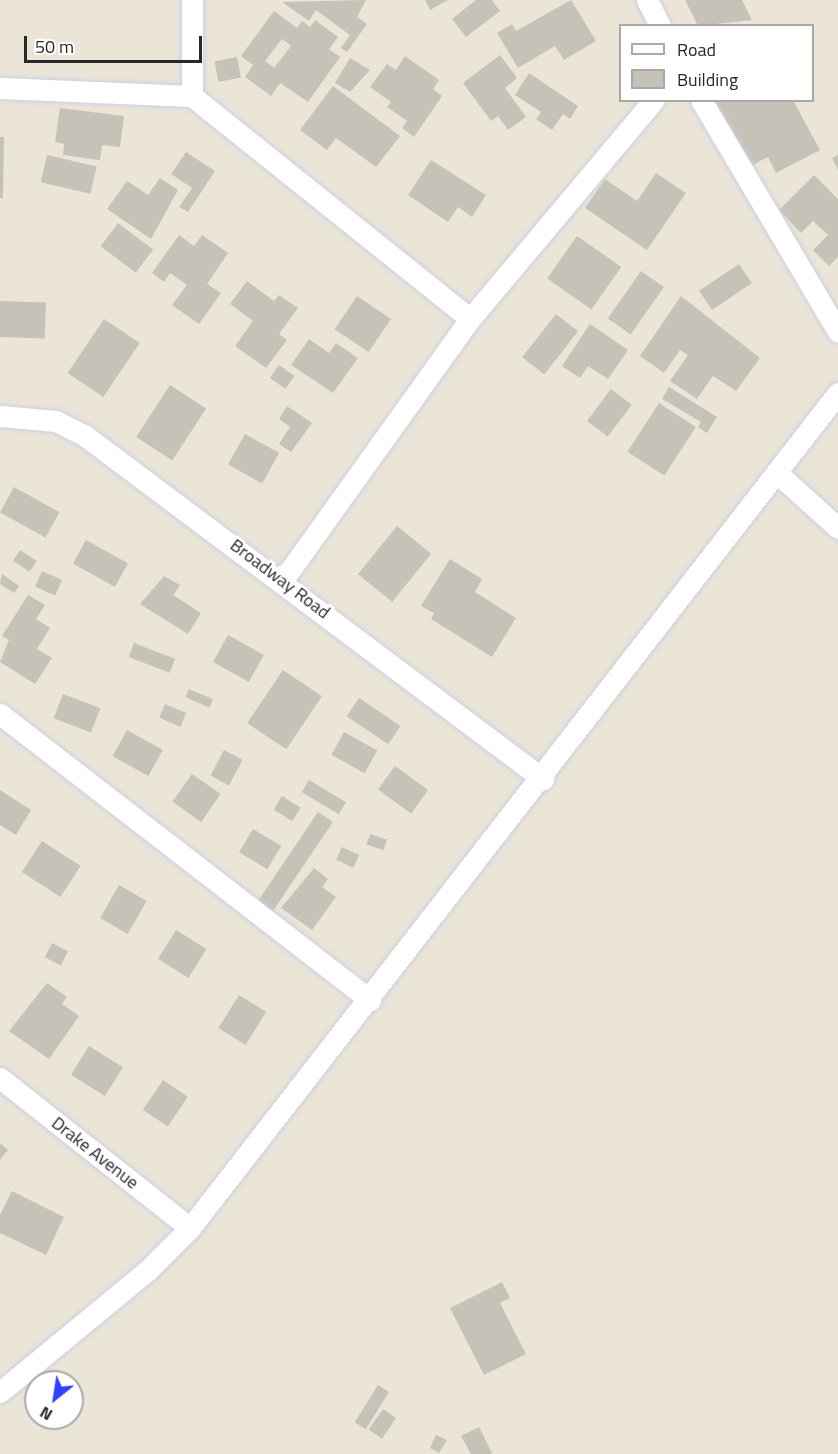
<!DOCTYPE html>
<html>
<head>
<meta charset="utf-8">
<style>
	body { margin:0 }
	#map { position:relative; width:838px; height:1454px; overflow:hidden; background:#ebe5d8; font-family:"Titillium Web",sans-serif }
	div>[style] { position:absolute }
	.building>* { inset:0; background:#c6c2b8; transform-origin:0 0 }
	.roads { filter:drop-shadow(0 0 2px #cdcfe2) drop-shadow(0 0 2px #cdcfe2) }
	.street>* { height:21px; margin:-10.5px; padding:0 10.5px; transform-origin:10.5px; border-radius:10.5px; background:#fff }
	span { translate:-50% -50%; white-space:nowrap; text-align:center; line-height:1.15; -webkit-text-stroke:6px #fff; paint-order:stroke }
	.street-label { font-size:18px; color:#282828 }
	.legend { position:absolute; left:619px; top:24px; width:195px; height:78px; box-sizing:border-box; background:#fff; border:2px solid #a9a9a9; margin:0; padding:8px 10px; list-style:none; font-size:18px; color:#282828 }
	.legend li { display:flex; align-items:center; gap:12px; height:30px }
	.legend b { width:30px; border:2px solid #a9a9a9 }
	.north { position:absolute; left:24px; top:1370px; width:60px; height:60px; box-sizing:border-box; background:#fff; border:2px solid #a9a9a9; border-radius:50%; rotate:210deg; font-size:16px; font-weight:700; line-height:24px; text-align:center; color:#282828 }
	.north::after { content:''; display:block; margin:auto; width:21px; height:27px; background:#313fff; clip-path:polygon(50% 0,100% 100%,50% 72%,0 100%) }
	.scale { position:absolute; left:24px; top:36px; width:178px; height:27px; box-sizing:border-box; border:3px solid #282828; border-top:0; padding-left:8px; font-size:18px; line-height:21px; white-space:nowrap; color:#282828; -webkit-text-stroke:4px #fff; paint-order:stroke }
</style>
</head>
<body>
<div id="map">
	<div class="building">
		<div style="clip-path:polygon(366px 0,357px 17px,367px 24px,347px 52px,341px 48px,350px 35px,316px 10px,309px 21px,282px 2px)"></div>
		<div style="clip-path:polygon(425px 0,448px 0,430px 10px)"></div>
		<div style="clip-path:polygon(476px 0,492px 0,500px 11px,466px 37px,452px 19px)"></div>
		<div style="clip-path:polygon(571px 0,596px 41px,564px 60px,555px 46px,518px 68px,497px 33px,512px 24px,516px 31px)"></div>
		<div style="clip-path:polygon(685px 0,742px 0,752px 20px,698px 26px)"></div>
		<div style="clip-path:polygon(evenodd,274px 11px,297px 28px,302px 21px,310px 27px,315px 20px,338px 37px,329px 49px,340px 57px,308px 102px,280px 83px,271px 96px,245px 77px,253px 65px,241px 56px,274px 11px,282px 39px,291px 46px,274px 68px,265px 61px,282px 39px)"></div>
		<div style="clip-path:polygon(500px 55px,517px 78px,505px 88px,526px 117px,508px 130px,498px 116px,491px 121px,463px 83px)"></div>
		<div style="clip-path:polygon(405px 56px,439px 80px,433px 89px,442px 96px,414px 137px,402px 128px,407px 121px,387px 107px,391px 102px,370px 87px,387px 64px,396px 70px)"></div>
		<div style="left:237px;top:57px;width:21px;height:23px;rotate:79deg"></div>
		<div style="clip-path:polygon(350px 58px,370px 70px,350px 92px,335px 83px)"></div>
		<div style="clip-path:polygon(529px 73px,578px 106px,570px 119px,563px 114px,552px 130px,536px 119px,541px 112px,515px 95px)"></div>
		<div style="clip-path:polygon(333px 86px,400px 136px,376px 167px,336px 138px,327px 150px,300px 130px)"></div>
		<div style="clip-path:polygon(714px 100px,793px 100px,820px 150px,776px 173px,768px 157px,743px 170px,707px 104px)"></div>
		<div style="clip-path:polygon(60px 108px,124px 116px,120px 147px,102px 145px,100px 160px,63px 155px,64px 144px,55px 142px)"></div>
		<div style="clip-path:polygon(0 137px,4px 137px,3px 198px,0 198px)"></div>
		<div style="clip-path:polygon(186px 152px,215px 171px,188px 212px,179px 207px,192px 188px,171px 174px)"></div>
		<div style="left:47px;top:155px;width:51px;height:28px;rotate:13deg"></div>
		<div style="clip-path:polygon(838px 155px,838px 170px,832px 158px)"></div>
		<div style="clip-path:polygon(431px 160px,486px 195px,472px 217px,458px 207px,448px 222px,408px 195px)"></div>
		<div style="clip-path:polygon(656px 173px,686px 193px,647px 250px,585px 208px,605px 179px,637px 201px)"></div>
		<div style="clip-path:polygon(814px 175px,838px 199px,838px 257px,829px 266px,813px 250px,828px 235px,813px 221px,801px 233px,779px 210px)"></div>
		<div style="clip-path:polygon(160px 178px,178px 190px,151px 239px,107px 209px,127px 181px,148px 195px)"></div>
		<div style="left:118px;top:223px;width:44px;height:29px;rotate:37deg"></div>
		<div style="clip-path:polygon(179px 235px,194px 246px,202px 235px,228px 253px,207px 284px,221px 293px,199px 324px,172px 305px,187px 285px,170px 273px,164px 282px,152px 273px)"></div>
		<div style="left:577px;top:236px;width:54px;height:52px;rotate:35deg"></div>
		<div style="left:739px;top:264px;width:23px;height:48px;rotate:56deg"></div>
		<div style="left:641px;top:271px;width:28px;height:58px;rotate:35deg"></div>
		<div style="clip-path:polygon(247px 281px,274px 301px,279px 295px,298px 308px,279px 334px,287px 340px,266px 368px,235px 346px,253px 321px,230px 304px)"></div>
		<div style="left:357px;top:296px;width:41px;height:40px;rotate:34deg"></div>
		<div style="clip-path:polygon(681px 296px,760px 358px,736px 391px,713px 376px,697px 399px,670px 381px,688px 355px,680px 350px,664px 373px,640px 356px)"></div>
		<div style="left:0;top:301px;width:46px;height:36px;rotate:2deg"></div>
		<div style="left:556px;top:314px;width:28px;height:55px;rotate:38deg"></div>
		<div style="left:104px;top:319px;width:43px;height:65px;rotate:34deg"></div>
		<div style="clip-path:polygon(590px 324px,628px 350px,608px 379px,588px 366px,580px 378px,562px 366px)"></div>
		<div style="clip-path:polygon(309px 339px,329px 353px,336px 343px,358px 358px,333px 393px,291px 365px)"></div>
		<div style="left:279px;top:365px;width:19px;height:16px;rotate:35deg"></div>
		<div style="left:170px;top:385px;width:43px;height:62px;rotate:33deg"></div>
		<div style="clip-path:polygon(669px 387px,717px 417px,707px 433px,698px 427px,701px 422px,662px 399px)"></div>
		<div style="left:611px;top:389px;width:26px;height:40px;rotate:37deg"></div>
		<div style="left:659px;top:403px;width:44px;height:58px;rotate:33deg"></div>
		<div style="clip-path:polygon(287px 406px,312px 423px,291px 452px,279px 444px,290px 427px,279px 419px)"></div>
		<div style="left:245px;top:434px;width:39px;height:35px;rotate:29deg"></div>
		<div style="left:14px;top:487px;width:52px;height:29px;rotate:29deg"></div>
		<div style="left:397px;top:526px;width:44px;height:62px;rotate:39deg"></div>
		<div style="left:86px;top:540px;width:48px;height:27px;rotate:29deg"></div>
		<div style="left:20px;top:550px;width:20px;height:13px;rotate:33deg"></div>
		<div style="clip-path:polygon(450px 559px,482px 579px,475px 592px,516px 618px,492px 657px,431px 619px,434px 613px,421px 606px)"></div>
		<div style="left:42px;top:571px;width:22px;height:17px;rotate:24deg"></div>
		<div style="clip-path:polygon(2px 574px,19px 586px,14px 593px,0 584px)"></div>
		<div style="clip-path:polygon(164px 576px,180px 585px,173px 595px,201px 613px,188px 634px,140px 604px)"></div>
		<div style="clip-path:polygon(28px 595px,45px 605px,36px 619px,50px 628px,37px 649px,52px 658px,35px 684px,0 662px,9px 640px,2px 636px)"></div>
		<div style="left:228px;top:635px;width:41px;height:31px;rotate:29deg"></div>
		<div style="left:134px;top:643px;width:44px;height:15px;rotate:21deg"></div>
		<div style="left:283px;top:670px;width:47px;height:64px;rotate:34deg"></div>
		<div style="left:189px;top:689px;width:26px;height:9px;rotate:23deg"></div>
		<div style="left:63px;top:694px;width:40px;height:26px;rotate:21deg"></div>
		<div style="left:359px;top:698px;width:50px;height:22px;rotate:34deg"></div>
		<div style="left:165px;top:704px;width:23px;height:15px;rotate:23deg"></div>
		<div style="left:127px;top:730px;width:41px;height:30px;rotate:29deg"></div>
		<div style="left:344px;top:732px;width:38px;height:26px;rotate:29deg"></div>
		<div style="left:224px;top:750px;width:21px;height:29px;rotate:28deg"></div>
		<div style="left:395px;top:766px;width:41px;height:29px;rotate:36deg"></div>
		<div style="left:192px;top:774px;width:35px;height:34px;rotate:35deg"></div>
		<div style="left:309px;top:780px;width:43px;height:14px;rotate:31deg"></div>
		<div style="clip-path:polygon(0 790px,31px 810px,16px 835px,0 825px)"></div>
		<div style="left:282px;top:796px;width:22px;height:16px;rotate:32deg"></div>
		<div style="left:318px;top:812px;width:18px;height:110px;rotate:34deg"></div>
		<div style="left:253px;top:829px;width:33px;height:27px;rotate:31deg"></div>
		<div style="left:370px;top:834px;width:18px;height:11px;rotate:19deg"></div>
		<div style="left:42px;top:841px;width:46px;height:37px;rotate:33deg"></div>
		<div style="left:342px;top:847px;width:19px;height:14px;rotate:25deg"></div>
		<div style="clip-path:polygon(314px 868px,328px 879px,322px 887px,336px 897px,312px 930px,281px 908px)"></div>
		<div style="left:119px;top:885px;width:32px;height:38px;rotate:30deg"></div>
		<div style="left:176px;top:930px;width:36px;height:34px;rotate:32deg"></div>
		<div style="left:52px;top:943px;width:18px;height:16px;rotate:27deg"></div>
		<div style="clip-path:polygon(47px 983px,67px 997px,62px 1004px,79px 1016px,49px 1059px,9px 1031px)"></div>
		<div style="left:239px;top:995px;width:32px;height:39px;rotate:32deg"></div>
		<div style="left:89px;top:1046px;width:40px;height:34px;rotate:32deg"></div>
		<div style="left:163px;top:1080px;width:30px;height:36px;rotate:34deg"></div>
		<div style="clip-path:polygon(0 1143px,8px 1150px,0 1160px)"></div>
		<div style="clip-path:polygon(12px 1191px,64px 1217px,46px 1255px,0 1233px,0 1215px)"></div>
		<div style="clip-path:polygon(502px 1282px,510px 1298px,500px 1303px,526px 1354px,484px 1375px,450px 1308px)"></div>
		<div style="left:378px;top:1385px;width:13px;height:44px;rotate:32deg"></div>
		<div style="left:383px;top:1409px;width:16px;height:25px;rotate:35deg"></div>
		<div style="clip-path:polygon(479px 1427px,492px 1453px,490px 1454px,471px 1454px,461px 1436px)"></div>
		<div style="clip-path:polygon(436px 1435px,447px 1440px,439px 1453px,430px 1448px)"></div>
	</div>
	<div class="roads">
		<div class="street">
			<div style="left:647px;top:0;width:29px;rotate:63deg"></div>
			<div style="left:0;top:88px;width:192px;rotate:2.4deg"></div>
			<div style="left:192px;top:96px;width:356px;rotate:38.7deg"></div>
			<div style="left:192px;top:96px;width:96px;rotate:-90deg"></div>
			<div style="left:701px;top:100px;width:269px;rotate:59.4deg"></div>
			<div style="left:0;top:416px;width:56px;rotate:5.1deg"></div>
			<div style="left:56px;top:421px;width:31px;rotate:27deg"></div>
			<div style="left:84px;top:435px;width:574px;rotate:36.85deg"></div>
			<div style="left:777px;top:473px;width:82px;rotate:42deg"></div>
			<div style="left:283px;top:580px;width:321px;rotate:-54.4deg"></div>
			<div style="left:470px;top:319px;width:286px;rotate:-50deg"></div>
			<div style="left:0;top:714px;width:468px;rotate:37.7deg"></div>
			<div style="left:0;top:1078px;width:242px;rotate:38.3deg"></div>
			<div style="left:0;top:1392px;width:190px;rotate:-39.5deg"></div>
			<div style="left:147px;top:1271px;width:61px;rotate:-45deg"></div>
			<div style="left:190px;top:1228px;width:1057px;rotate:-52.19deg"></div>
		</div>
	</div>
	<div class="street-label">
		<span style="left:280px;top:579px;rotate:37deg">Broadway Road</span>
		<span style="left:95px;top:1153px;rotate:38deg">Drake Avenue</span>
	</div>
	<ul class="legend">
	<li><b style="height:8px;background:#fff"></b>Road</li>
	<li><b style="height:16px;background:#c6c2b8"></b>Building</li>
	</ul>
	<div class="north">N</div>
	<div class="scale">50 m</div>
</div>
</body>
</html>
